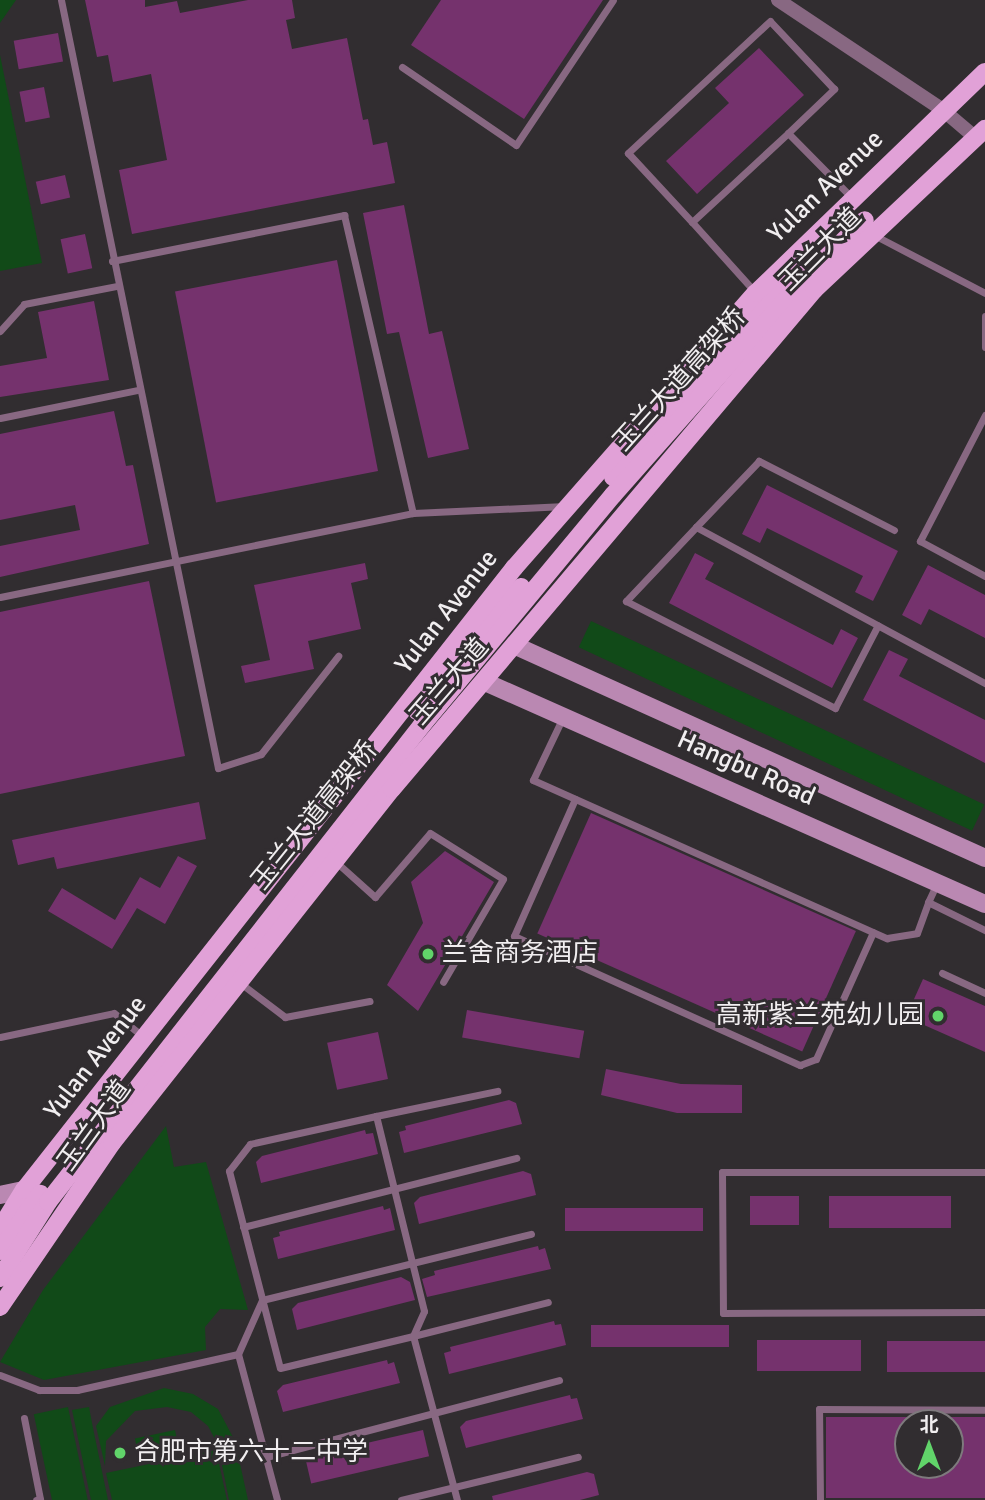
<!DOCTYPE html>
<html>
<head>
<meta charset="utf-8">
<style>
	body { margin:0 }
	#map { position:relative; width:985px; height:1500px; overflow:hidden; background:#312d30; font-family:Signika,"Noto Sans SC",sans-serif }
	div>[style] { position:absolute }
	.green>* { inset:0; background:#114a18; transform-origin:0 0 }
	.building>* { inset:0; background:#75326d; transform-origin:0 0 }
	.lane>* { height:7px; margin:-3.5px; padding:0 3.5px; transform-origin:3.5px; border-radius:3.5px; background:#886882 }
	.street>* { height:14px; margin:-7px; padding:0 7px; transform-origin:7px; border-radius:7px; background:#886882 }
	.secondary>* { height:18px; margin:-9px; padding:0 9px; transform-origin:9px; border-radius:9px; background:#ba88b2 }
	.primary>* { height:18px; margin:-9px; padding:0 9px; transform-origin:9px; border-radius:9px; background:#e1a1d7 }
	.dots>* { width:19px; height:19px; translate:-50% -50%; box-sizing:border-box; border:4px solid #312d30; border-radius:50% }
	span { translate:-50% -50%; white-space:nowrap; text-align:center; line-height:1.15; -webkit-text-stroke:6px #312d30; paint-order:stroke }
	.street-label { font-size:26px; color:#f1eef0 }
	.poi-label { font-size:26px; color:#f1eef0 }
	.left { translate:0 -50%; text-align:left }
	.right { translate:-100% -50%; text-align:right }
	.north { position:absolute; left:894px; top:1409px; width:70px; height:70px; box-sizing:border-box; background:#312d30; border:2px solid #7e7a7d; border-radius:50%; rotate:0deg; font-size:19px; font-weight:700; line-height:28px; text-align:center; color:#f1eef0 }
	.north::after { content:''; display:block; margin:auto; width:24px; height:32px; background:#61d46a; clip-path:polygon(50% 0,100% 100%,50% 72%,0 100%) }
</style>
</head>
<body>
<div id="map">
	<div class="green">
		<div style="clip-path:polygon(0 0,16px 0,0 23px)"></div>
		<div style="clip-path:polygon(0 55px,42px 263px,0 271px)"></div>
		<div style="left:591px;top:621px;width:434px;height:29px;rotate:25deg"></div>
		<div style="clip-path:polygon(166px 1126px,174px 1167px,206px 1162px,248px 1310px,220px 1309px,205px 1327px,206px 1350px,44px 1380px,0 1362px,43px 1290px)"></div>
		<div style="clip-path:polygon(164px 1388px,193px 1394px,218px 1409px,235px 1441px,248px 1500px,229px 1500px,218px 1445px,208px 1426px,191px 1412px,167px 1407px,135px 1411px,106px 1441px,105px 1466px,96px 1426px,110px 1407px)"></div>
		<div style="left:68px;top:1407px;width:95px;height:35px;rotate:78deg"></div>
		<div style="clip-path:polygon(89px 1407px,93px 1428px,108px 1500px,91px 1500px,72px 1410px)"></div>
		<div style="left:175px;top:1430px;width:19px;height:41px;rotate:78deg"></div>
		<div style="clip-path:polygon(216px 1450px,227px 1500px,112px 1500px,106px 1473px)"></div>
	</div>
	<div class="building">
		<div style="clip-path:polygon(85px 0,145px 0,145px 7px,177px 1px,180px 13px,248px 0,292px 0,295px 18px,286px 20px,292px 49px,347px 38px,363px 120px,368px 119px,373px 145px,387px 142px,395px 183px,132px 234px,119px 170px,167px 160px,151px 74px,113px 82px,108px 55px,97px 57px)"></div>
		<div style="clip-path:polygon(441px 0,603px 0,524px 119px,411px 45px)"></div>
		<div style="left:58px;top:33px;width:29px;height:45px;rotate:80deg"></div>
		<div style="clip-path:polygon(759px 48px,804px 95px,697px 194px,666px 161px,729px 103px,715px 88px)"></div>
		<div style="left:44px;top:87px;width:31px;height:25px;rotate:79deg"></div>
		<div style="left:65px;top:175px;width:23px;height:30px;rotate:77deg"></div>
		<div style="clip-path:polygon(404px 205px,429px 334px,442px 331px,469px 449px,428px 458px,399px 332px,387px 334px,363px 213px)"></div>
		<div style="left:85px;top:234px;width:35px;height:25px;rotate:78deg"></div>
		<div style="left:337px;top:260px;width:215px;height:165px;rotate:79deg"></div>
		<div style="clip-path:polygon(94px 301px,109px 380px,0 397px,0 366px,47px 358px,38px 312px)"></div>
		<div style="clip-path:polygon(114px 411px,126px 466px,133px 465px,149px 544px,0 577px,0 546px,80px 530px,75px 505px,0 520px,0 434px)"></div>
		<div style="clip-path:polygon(767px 485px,898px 551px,873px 601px,855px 592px,863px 576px,767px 528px,760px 543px,742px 534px)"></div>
		<div style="clip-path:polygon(695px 553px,714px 563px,705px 579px,833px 645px,841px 629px,858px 638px,832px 688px,669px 603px)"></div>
		<div style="clip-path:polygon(365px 563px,368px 579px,351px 583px,361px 629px,308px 641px,314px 669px,245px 683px,241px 666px,270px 660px,254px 585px)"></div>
		<div style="clip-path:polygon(928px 565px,985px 595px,985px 638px,929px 609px,921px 625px,902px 615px)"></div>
		<div style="clip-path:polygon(149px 581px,185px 756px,0 794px,0 612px)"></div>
		<div style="clip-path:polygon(889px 650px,908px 659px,899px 676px,985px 720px,985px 763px,863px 700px)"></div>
		<div style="clip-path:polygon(199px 802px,206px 839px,57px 869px,54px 857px,18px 865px,12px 840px)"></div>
		<div style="left:591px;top:813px;width:290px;height:132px;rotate:24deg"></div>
		<div style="clip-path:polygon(445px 851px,494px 882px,418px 1011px,387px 985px,423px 923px,411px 882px)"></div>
		<div style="clip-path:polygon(178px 856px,197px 866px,165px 924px,137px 908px,112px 949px,48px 911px,62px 888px,115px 920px,140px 877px,160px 888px)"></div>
		<div style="clip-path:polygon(923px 979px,985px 1006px,985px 1052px,906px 1017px)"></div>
		<div style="left:467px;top:1010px;width:119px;height:28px;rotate:10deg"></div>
		<div style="left:378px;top:1032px;width:48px;height:52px;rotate:78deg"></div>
		<div style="clip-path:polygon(606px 1069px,681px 1084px,742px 1085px,742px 1113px,677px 1113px,601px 1095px)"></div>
		<div style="clip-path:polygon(509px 1100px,516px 1103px,522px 1124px,404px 1153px,399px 1132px,406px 1130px,405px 1126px)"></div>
		<div style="clip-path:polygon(365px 1130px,366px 1134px,373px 1133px,378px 1154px,261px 1183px,256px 1162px,262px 1156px)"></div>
		<div style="clip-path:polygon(523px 1171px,531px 1174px,536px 1195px,419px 1224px,414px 1203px,420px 1197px)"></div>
		<div style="left:750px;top:1196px;width:49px;height:29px"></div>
		<div style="left:829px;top:1196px;width:122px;height:32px"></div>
		<div style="clip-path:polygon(383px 1206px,384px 1210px,390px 1208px,395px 1230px,278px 1259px,273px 1238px,280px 1236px,279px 1232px)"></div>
		<div style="left:565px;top:1208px;width:138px;height:23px"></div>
		<div style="clip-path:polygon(538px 1246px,539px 1250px,545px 1248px,551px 1269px,427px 1297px,422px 1279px,435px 1275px,434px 1271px)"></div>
		<div style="clip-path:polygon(401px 1277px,410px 1282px,415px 1300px,297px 1330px,292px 1309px,298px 1303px)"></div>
		<div style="clip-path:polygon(554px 1321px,555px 1325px,561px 1324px,566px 1345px,449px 1374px,444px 1353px,451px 1351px,450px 1347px)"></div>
		<div style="left:591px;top:1325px;width:138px;height:22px"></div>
		<div style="left:757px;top:1340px;width:104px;height:31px"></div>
		<div style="left:887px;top:1341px;width:98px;height:31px"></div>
		<div style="clip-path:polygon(387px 1360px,388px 1364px,394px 1362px,400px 1383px,283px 1412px,277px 1391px,283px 1385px)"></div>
		<div style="clip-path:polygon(570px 1395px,571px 1399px,577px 1398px,583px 1419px,466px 1448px,460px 1427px,466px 1421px)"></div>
		<div style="clip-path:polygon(826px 1417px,908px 1417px,908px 1465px,950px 1465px,950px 1417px,985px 1417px,985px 1498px,826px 1498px)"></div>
		<div style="left:423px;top:1430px;width:27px;height:121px;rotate:77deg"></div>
		<div style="clip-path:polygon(587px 1472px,594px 1474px,599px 1495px,580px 1500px,493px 1500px,492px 1496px)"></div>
	</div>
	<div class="lane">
		<div style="left:61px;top:0;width:784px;rotate:78.45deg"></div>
		<div style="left:218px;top:768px;width:45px;rotate:-18deg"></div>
		<div style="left:261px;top:754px;width:125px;rotate:-51.8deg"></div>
		<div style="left:402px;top:67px;width:138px;rotate:34.4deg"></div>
		<div style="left:516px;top:145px;width:174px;rotate:-56.2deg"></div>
		<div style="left:788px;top:133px;width:64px;rotate:-43.7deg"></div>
		<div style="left:834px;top:89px;width:93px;rotate:-133.3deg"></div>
		<div style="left:770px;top:21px;width:194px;rotate:137.1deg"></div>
		<div style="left:628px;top:153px;width:94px;rotate:47.2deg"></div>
		<div style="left:692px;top:222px;width:131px;rotate:-42.8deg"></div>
		<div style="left:788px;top:133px;width:91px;rotate:45.4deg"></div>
		<div style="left:692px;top:222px;width:94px;rotate:48deg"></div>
		<div style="left:874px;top:235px;width:125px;rotate:27.6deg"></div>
		<div style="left:112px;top:261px;width:237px;rotate:-11.2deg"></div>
		<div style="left:344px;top:215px;width:306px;rotate:77deg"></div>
		<div style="left:985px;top:316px;width:31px;rotate:90deg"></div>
		<div style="left:0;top:331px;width:36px;rotate:-48deg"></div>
		<div style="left:24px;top:304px;width:95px;rotate:-11deg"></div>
		<div style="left:985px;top:415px;width:142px;rotate:117.3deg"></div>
		<div style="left:920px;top:541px;width:74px;rotate:28.3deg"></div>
		<div style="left:0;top:418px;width:141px;rotate:-11.5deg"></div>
		<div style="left:696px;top:527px;width:102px;rotate:133.4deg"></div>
		<div style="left:626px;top:601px;width:235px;rotate:27.1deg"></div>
		<div style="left:835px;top:708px;width:93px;rotate:-62.6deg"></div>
		<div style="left:894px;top:530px;width:152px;rotate:-152.9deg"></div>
		<div style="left:759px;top:461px;width:91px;rotate:133.7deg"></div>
		<div style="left:696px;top:527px;width:328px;rotate:28.4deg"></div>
		<div style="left:0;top:597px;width:421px;rotate:-11.5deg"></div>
		<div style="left:413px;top:513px;width:152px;rotate:-2.6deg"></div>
		<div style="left:563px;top:717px;width:70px;rotate:115.5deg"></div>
		<div style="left:533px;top:780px;width:388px;rotate:24.1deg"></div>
		<div style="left:887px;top:938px;width:30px;rotate:-9deg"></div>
		<div style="left:917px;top:933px;width:33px;rotate:-70deg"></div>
		<div style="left:575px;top:799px;width:150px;rotate:114deg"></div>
		<div style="left:514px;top:936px;width:314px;rotate:24.3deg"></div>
		<div style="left:800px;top:1065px;width:17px;rotate:-21deg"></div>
		<div style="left:816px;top:1059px;width:139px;rotate:-65.8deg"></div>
		<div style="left:335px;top:861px;width:54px;rotate:42deg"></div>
		<div style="left:375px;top:897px;width:84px;rotate:-49.3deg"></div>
		<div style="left:430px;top:833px;width:86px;rotate:32.2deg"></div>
		<div style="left:503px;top:879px;width:119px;rotate:120.2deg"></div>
		<div style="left:937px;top:883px;width:21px;rotate:115deg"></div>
		<div style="left:928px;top:902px;width:64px;rotate:26.2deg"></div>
		<div style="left:942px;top:973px;width:47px;rotate:24.9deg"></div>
		<div style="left:239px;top:982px;width:58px;rotate:37.3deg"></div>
		<div style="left:285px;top:1017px;width:86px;rotate:-10.7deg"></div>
		<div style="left:0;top:1037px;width:116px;rotate:-11.9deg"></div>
		<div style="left:114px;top:1013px;width:36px;rotate:39deg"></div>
		<div style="left:376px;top:1116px;width:124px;rotate:-11.7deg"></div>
		<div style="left:985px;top:1172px;width:263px;rotate:180deg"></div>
		<div style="left:722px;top:1172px;width:141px;rotate:89.6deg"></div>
		<div style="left:723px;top:1313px;width:262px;rotate:-0.2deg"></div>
		<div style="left:243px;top:1227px;width:282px;rotate:-14.2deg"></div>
		<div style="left:238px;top:1354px;width:59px;rotate:-66deg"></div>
		<div style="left:262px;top:1300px;width:277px;rotate:-13.8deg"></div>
		<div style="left:0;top:1375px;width:42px;rotate:21deg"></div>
		<div style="left:39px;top:1390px;width:38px"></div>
		<div style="left:77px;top:1390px;width:165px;rotate:-12.6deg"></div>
		<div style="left:238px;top:1354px;width:151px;rotate:75deg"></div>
		<div style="left:24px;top:1418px;width:83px;rotate:78.8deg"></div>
		<div style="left:40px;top:1499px;width:4px;rotate:166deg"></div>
		<div style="left:266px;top:1457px;width:303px;rotate:-14.7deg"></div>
		<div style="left:401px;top:1500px;width:182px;rotate:-13.7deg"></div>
		<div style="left:457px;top:1500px;width:170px;rotate:-105deg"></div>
		<div style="left:413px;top:1336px;width:27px;rotate:-66deg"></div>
		<div style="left:424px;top:1311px;width:201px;rotate:-103.8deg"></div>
		<div style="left:376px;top:1116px;width:129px;rotate:167.5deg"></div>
		<div style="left:250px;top:1144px;width:34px;rotate:128deg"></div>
		<div style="left:229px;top:1171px;width:203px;rotate:75.5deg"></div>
		<div style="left:280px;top:1368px;width:137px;rotate:-13.5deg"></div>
		<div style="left:413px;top:1336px;width:139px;rotate:-14.1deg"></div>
		<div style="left:820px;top:1500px;width:91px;rotate:-90.6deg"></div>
		<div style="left:819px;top:1409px;width:166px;rotate:0.3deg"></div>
	</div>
	<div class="street">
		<div style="left:778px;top:0;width:198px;rotate:33.7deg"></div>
		<div style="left:943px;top:110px;width:43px;rotate:40.3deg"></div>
	</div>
	<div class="secondary">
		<div style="left:516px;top:646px;width:515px;rotate:24.32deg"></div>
		<div style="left:485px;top:682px;width:547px;rotate:23.94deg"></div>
		<div style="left:0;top:1195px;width:25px;rotate:-12deg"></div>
	</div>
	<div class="primary">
		<div style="left:613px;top:477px;width:287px;rotate:-48.3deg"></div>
		<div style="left:417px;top:711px;width:162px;rotate:-50deg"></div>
		<div style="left:0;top:1229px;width:46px;rotate:-58.4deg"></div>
		<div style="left:24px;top:1190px;width:792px;rotate:-51.77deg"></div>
		<div style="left:514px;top:568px;width:366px;rotate:-48.7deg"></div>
		<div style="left:756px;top:293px;width:318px;rotate:-44deg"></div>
		<div style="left:0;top:1251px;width:70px;rotate:-54.9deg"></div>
		<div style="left:0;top:1278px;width:90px;rotate:-57.7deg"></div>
		<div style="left:48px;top:1202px;width:606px;rotate:-51.9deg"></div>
		<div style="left:422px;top:725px;width:299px;rotate:-50.3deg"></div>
		<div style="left:613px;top:495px;width:290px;rotate:-48.5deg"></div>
		<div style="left:805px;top:278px;width:83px;rotate:-44deg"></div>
		<div style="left:0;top:1307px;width:199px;rotate:-55.7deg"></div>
		<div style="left:112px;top:1143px;width:451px;rotate:-51.7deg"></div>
		<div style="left:392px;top:789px;width:654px;rotate:-49.78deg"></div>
		<div style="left:814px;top:290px;width:235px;rotate:-43.3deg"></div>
	</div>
	<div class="dots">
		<div style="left:428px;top:954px;background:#61d46a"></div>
		<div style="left:938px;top:1016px;background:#61d46a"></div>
		<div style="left:120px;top:1453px;background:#61d46a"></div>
	</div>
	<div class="street-label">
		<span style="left:826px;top:187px;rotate:-44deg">Yulan Avenue</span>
		<span style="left:821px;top:250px;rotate:-45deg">玉兰大道</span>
		<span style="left:680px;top:380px;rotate:-48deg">玉兰大道高架桥</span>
		<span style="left:447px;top:612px;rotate:-52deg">Yulan Avenue</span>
		<span style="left:450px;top:682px;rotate:-49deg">玉兰大道</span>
		<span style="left:746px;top:769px;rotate:24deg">Hangbu Road</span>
		<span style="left:315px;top:816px;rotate:-51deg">玉兰大道高架桥</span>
		<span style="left:96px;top:1058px;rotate:-52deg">Yulan Avenue</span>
		<span style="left:95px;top:1126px;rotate:-54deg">玉兰大道</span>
	</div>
	<div class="poi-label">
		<span class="left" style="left:442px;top:954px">兰舍商务酒店</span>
		<span class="right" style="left:924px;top:1016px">高新紫兰苑幼儿园</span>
		<span class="left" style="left:134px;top:1453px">合肥市第六十二中学</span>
	</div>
	<div class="north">北</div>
</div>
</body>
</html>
